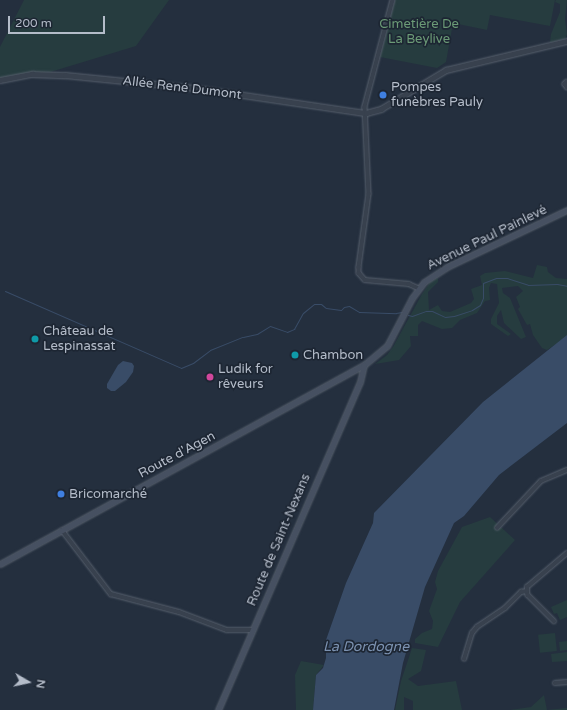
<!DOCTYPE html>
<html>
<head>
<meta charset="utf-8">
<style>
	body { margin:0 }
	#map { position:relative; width:567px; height:710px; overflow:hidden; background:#242f3e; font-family:"Varela Round",sans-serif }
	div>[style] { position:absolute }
	.green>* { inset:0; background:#263c3f; transform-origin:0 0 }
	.water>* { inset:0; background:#394c67 }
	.stream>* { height:1px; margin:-0.5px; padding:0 0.5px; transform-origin:0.5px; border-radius:0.5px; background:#394c67 }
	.roads { filter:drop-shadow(0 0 1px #565f6c) drop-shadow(0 0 1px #565f6c) }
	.minor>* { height:3.5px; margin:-1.75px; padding:0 1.75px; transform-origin:1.75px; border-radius:1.75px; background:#38414e }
	.tertiary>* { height:4.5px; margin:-2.25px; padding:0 2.25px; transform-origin:2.25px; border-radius:2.25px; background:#38414e }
	.secondary>* { height:5px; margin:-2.5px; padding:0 2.5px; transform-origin:2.5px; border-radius:2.5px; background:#465061 }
	.dots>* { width:11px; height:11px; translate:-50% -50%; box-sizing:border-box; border:2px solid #1d2633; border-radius:50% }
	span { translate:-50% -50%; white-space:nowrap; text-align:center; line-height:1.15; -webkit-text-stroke:3.5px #1d2633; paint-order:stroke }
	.park-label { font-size:13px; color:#6b9a76 }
	.street-label { font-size:13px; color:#b4bcc9 }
	.poi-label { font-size:13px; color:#b4bcc9 }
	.left { translate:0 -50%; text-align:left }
	.water-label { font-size:14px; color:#7c92b1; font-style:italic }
	.north { position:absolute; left:8px; top:662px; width:40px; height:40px; -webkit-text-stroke:3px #1d2633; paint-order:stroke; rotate:99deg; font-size:11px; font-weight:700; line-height:16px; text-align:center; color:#b4bcc9 }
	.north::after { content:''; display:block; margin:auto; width:14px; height:18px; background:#b4bcc9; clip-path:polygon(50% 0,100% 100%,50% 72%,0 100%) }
	.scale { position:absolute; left:8px; top:16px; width:97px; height:18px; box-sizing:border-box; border:2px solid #b4bcc9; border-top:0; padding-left:5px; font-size:12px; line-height:14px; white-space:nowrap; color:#b4bcc9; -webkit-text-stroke:3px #1d2633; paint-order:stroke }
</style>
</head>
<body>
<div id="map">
	<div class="green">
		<div style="clip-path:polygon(24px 0,169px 0,136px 46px,47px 73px,0 80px,0 47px)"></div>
		<div style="clip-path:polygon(395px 0,555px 0,550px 26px,490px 15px,487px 30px,453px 23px,446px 62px,437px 68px,380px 57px)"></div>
		<div style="clip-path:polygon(556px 0,567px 0,565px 19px,567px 34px,565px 39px,552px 42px,550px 42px,551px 34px,560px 12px,560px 4px,555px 2px)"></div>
		<div style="clip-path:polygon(537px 265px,547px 267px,548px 272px,556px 278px,567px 279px,567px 337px,547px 350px,542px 348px,533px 335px,530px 324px,527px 325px,518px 309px,520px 307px,516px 297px,523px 291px,518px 286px,502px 288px,503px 293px,510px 298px,526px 337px,521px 339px,504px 323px,501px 310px,497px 316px,497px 324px,511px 334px,508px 336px,491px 324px,491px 319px,499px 303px,497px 284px,491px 283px,489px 288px,490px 300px,485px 301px,477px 313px,460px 320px,452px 328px,442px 329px,422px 321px,418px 325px,418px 336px,410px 336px,411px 346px,399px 360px,375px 364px,387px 355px,393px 347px,422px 294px,430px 282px,438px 278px,438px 282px,428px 292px,429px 310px,438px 305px,442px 311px,450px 312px,471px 303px,474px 299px,471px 289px,482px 285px,480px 276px,485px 273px,505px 271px,533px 278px)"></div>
		<div style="clip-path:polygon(490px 517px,515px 540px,460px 602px,438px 647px,415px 643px,415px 639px,422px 633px,432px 629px,433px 621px,429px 611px,437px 589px,435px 582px,438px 571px,462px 527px)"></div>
		<div style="clip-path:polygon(567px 600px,567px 617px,560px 620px,557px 613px,554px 614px,551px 607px)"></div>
		<div style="left:555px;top:633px;width:18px;height:17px;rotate:84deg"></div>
		<div style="clip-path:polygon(567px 641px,567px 650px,560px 651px,559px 642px)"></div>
		<div style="clip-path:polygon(412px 648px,426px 650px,421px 671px,408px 679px,418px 686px,456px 681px,462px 710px,413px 710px,413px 701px,404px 697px,404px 710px,395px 710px,401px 681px)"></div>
		<div style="clip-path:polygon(567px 652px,567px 661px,552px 662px,551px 654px)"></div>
		<div style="clip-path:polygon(301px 661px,324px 665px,316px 675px,313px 710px,296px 710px,295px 675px)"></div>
		<div style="clip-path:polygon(544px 695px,547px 710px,567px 708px,567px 710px,510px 710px,531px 707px)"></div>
	</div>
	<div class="water">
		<div style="clip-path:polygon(567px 335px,567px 423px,499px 475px,464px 516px,454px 523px,425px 587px,403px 663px,394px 710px,313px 710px,316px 675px,323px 668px,326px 658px,326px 640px,346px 583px,373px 523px,374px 513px,483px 402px)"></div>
		<div style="clip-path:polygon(123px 361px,132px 363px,134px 366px,133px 372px,126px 382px,115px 391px,111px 391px,107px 388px,107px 384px,118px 365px)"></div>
	</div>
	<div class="stream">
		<div style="left:5px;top:291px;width:192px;rotate:23.6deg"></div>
		<div style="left:181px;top:368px;width:13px;rotate:-23deg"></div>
		<div style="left:193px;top:363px;width:21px;rotate:-37deg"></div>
		<div style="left:210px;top:350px;width:35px;rotate:-22deg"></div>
		<div style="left:243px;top:337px;width:14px;rotate:-12deg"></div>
		<div style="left:257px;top:334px;width:15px;rotate:-32deg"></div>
		<div style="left:270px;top:326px;width:18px;rotate:19deg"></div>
		<div style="left:287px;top:332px;width:8px;rotate:-23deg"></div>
		<div style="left:294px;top:329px;width:18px;rotate:-61deg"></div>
		<div style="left:303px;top:313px;width:14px;rotate:-39deg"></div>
		<div style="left:314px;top:304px;width:7px"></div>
		<div style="left:321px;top:304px;width:6px;rotate:39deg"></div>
		<div style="left:326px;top:308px;width:15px;rotate:8deg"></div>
		<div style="left:341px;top:310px;width:4px;rotate:-45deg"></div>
		<div style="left:344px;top:307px;width:5px;rotate:-11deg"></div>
		<div style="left:349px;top:306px;width:12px;rotate:31deg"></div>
		<div style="left:359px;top:312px;width:37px;rotate:2deg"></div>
		<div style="left:396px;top:313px;width:6px;rotate:-9deg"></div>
		<div style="left:408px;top:315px;width:4px;rotate:14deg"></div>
		<div style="left:412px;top:316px;width:15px;rotate:-20deg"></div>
		<div style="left:426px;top:311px;width:6px"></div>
		<div style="left:432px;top:311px;width:14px;rotate:25deg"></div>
		<div style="left:445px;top:317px;width:9px;rotate:-6deg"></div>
		<div style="left:454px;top:316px;width:19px;rotate:-18deg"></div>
		<div style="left:472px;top:310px;width:9px;rotate:-32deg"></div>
		<div style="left:480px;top:305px;width:8px;rotate:-67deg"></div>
		<div style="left:483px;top:298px;width:15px;rotate:-90deg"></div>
		<div style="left:483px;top:283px;width:14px;rotate:-21deg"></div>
		<div style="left:496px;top:278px;width:11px"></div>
		<div style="left:507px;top:278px;width:22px;rotate:18deg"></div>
		<div style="left:528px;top:285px;width:29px;rotate:-2deg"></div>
		<div style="left:557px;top:284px;width:10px;rotate:11deg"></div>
	</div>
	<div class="roads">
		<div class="minor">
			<div style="left:393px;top:0;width:111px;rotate:104.7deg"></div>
			<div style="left:365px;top:107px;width:87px;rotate:87.4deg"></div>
			<div style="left:369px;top:194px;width:74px;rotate:97.8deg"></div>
			<div style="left:359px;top:267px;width:6px;rotate:90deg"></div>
			<div style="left:359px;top:273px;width:9px;rotate:49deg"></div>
			<div style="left:365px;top:280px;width:44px;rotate:5.2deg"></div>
			<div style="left:409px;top:284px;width:10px;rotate:24deg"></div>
			<div style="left:567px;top:82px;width:3px;rotate:135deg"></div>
			<div style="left:565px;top:84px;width:4px;rotate:56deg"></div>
			<div style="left:497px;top:528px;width:64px;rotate:-46.9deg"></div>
			<div style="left:541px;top:481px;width:28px;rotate:-23deg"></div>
			<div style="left:62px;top:530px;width:81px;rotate:52.6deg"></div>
			<div style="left:111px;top:594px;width:70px;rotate:14.8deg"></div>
			<div style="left:179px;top:612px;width:51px;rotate:20.6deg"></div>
			<div style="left:227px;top:630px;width:25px"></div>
			<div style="left:527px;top:591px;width:4px;rotate:76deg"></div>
			<div style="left:528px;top:595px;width:37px;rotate:45deg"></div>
			<div style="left:464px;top:659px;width:27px;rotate:-73deg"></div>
			<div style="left:472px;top:633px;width:8px;rotate:-50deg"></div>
			<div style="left:477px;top:627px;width:34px;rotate:-34deg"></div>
			<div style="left:505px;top:608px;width:23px;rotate:-45deg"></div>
			<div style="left:521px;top:592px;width:6px;rotate:-9deg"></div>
			<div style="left:527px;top:591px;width:4px;rotate:-90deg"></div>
			<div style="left:527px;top:587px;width:52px;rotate:-40.4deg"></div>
			<div style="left:555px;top:683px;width:12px;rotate:-5deg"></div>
		</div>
		<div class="tertiary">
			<div style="left:0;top:80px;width:33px;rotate:-11deg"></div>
			<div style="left:32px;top:74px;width:33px;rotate:2deg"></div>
			<div style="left:65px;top:75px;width:132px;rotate:5.7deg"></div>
			<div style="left:196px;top:88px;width:172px;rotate:8.4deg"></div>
			<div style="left:366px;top:113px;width:16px;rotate:-15deg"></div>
			<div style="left:381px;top:109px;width:76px;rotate:-31deg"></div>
			<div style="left:446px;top:70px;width:124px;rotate:-13.5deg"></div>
		</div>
		<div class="secondary">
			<div style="left:0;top:564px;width:415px;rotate:-28.7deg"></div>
			<div style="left:364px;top:365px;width:30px;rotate:-40deg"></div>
			<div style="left:387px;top:346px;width:54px;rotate:-62.5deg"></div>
			<div style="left:412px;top:298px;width:20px;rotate:-53deg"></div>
			<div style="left:424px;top:282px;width:30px;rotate:-33deg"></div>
			<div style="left:449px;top:266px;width:131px;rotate:-25.4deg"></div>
			<div style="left:218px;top:710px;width:357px;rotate:-66.6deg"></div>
			<div style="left:360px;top:382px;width:17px;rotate:-77deg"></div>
		</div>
	</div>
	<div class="dots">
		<div style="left:383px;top:95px;background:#3f7fe0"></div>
		<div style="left:35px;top:339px;background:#0f9aa8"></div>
		<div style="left:295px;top:355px;background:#0f9aa8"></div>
		<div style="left:210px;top:377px;background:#d1479c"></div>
		<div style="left:61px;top:494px;background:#3f7fe0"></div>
	</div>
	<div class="park-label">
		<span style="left:419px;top:32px">Cimetière De<br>La Beylive</span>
	</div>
	<div class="street-label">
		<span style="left:182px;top:88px;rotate:7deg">Allée René Dumont</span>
		<span style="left:487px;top:238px;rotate:-26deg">Avenue Paul Painlevé</span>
		<span style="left:177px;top:455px;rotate:-28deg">Route d'Agen</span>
		<span style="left:279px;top:540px;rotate:-67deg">Route de Saint-Nexans</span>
	</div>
	<div class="poi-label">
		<span class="left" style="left:391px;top:95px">Pompes<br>funèbres Pauly</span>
		<span class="left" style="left:43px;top:339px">Château de<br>Lespinassat</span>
		<span class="left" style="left:303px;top:355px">Chambon</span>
		<span class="left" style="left:218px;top:377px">Ludik for<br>rêveurs</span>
		<span class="left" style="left:69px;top:494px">Bricomarché</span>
	</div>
	<div class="water-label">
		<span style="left:366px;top:647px">La Dordogne</span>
	</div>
	<div class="north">N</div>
	<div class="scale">200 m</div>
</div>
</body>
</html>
